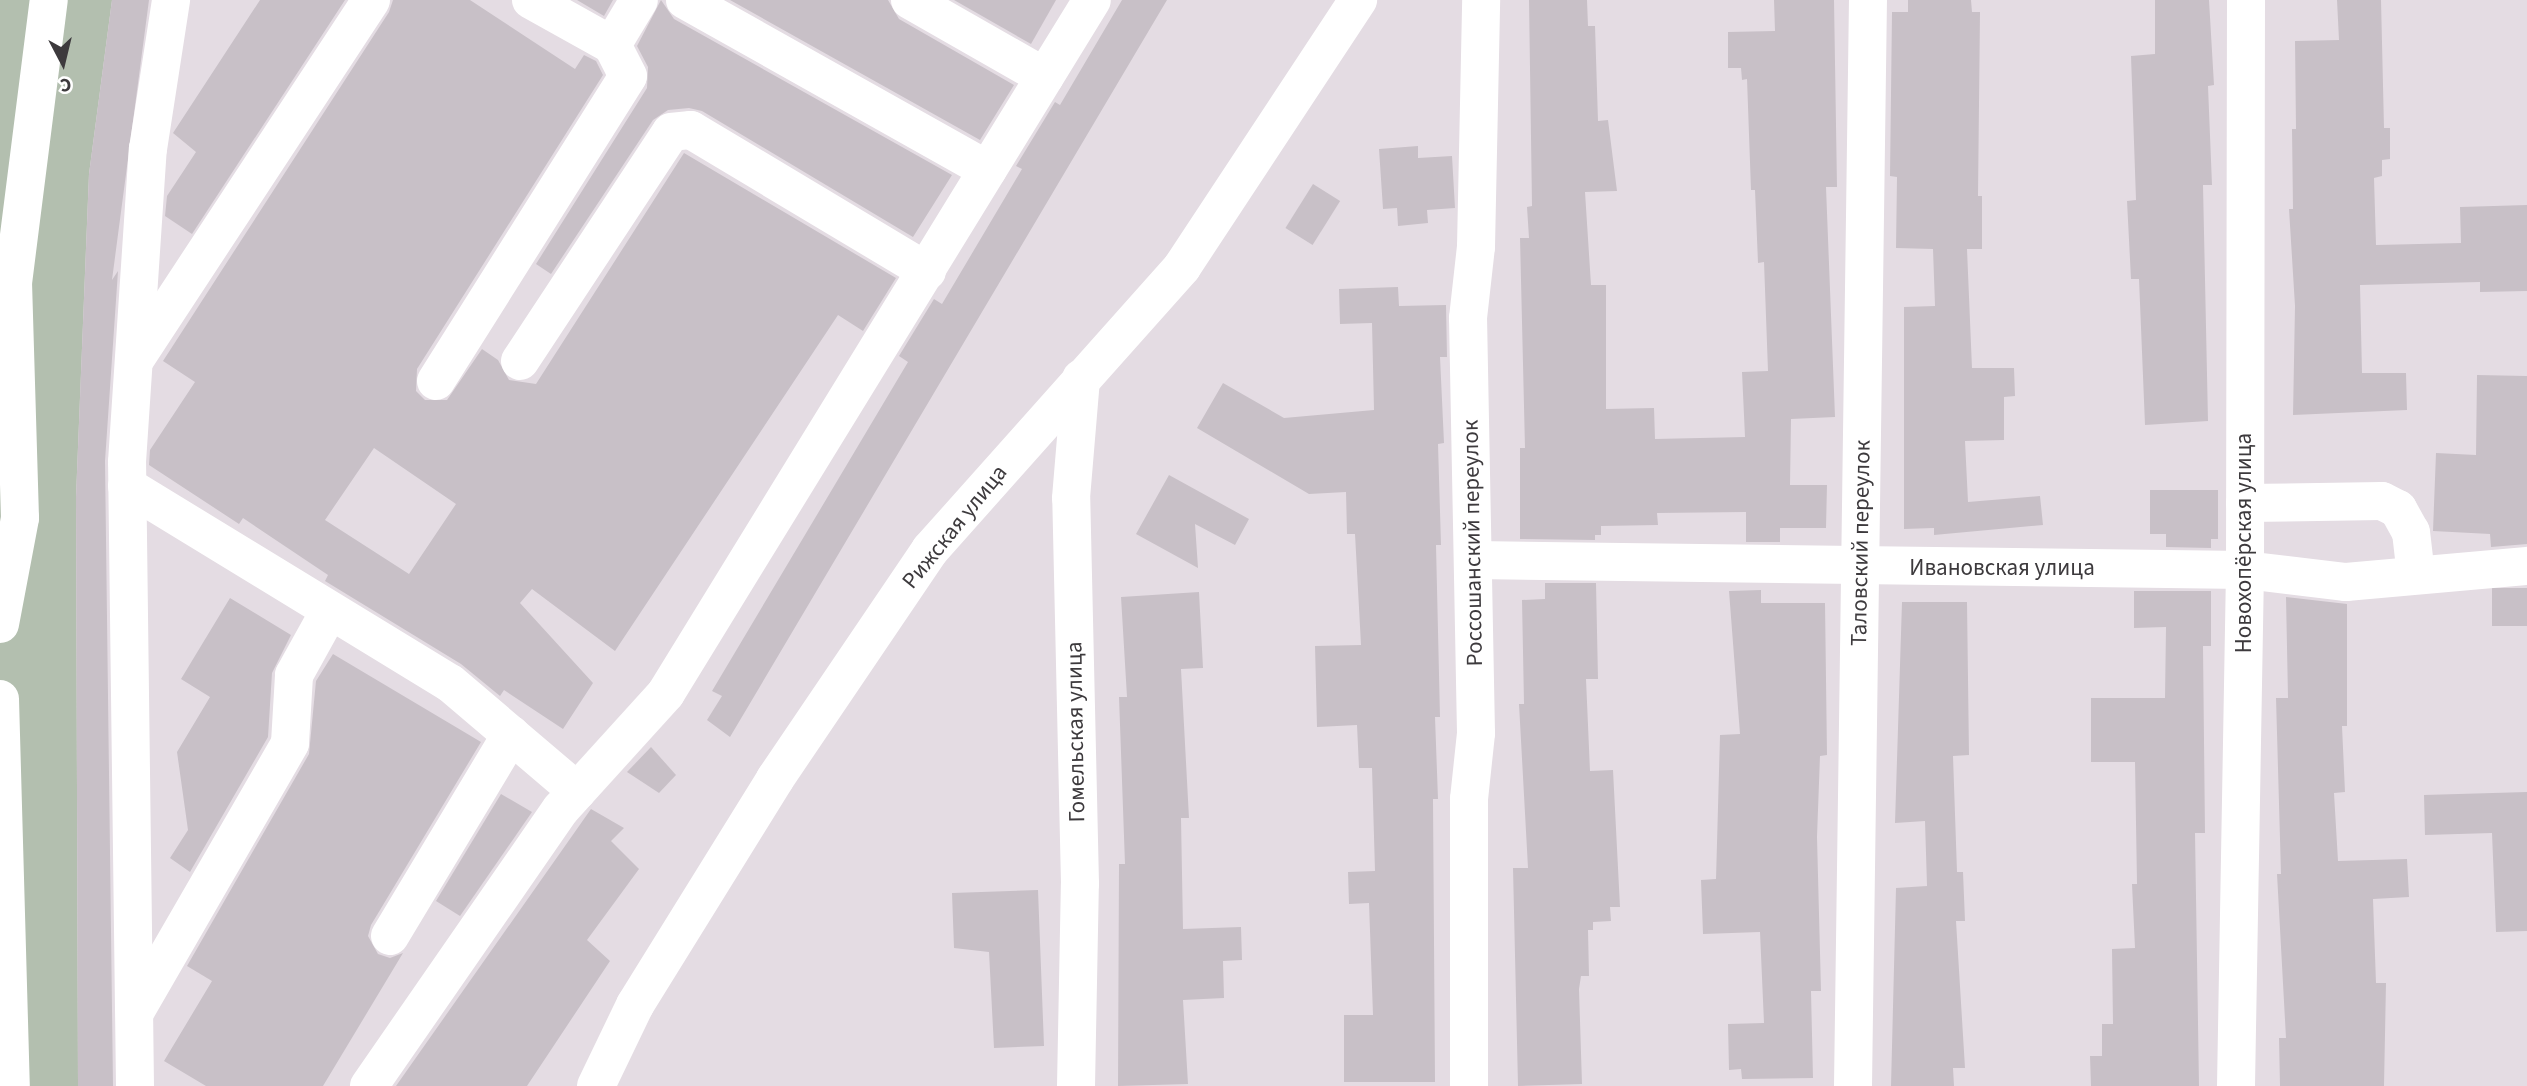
<!DOCTYPE html>
<html>
<head>
<meta charset="utf-8">
<style>
	body { margin:0 }
	#map { position:relative; width:2527px; height:1086px; overflow:hidden; background:#e4dce3; font-family:"Source Sans 3",sans-serif }
	div>[style] { position:absolute }
	.green>* { inset:0; background:#b3bfaf }
	.building>* { inset:0; background:#c8c0c7; transform-origin:0 0 }
	.minor>* { height:38px; margin:-19px; padding:0 19px; transform-origin:19px; border-radius:19px; background:#fff }
	span { translate:-50% -50%; white-space:nowrap; text-align:center; line-height:1.15; -webkit-text-stroke:6px #fff; paint-order:stroke }
	.street-label { font-size:23px; color:#3d3a3d }
	.north { position:absolute; left:28px; top:28px; width:70px; height:70px; -webkit-text-stroke:5px #fff; paint-order:stroke; rotate:173deg; font-size:19px; font-weight:700; line-height:28px; text-align:center; color:#3d3a3d }
	.north::after { content:''; display:block; margin:auto; width:24px; height:32px; background:#3d3a3d; clip-path:polygon(50% 0,100% 100%,50% 72%,0 100%) }
</style>
</head>
<body>
<div id="map">
	<div class="green">
		<div style="clip-path:polygon(0 0,112px 0,89px 174px,76px 497px,78px 1086px,0 1086px)"></div>
	</div>
	<div class="building">
		<div style="clip-path:polygon(112px 0,149px 0,112px 280px,118px 271px,105px 461px,113px 1086px,78px 1086px,76px 497px,89px 174px)"></div>
		<div style="clip-path:polygon(260px 0,345px 0,192px 234px,165px 216px,167px 196px,196px 152px,173px 133px)"></div>
		<div style="clip-path:polygon(evenodd,393px 0,470px 0,575px 69px,584px 55px,596px 61px,603px 75px,417px 369px,416px 391px,425px 400px,447px 400px,482px 349px,498px 360px,509px 380px,536px 384px,684px 153px,896px 278px,863px 331px,838px 315px,615px 651px,532px 589px,520px 603px,593px 683px,563px 729px,504px 690px,500px 696px,461px 664px,325px 581px,328px 575px,243px 518px,239px 524px,149px 465px,150px 450px,195px 382px,163px 361px,389px 12px,393px 0,374px 448px,456px 504px,409px 574px,325px 520px,374px 448px)"></div>
		<div style="clip-path:polygon(577px 0,613px 0,604px 16px)"></div>
		<div style="clip-path:polygon(661px 0,674px 19px,952px 175px,913px 237px,702px 111px,689px 108px,668px 110px,653px 120px,551px 274px,536px 264px,647px 88px,648px 67px,637px 46px)"></div>
		<div style="clip-path:polygon(730px 0,888px 0,899px 19px,1014px 85px,980px 140px)"></div>
		<div style="clip-path:polygon(954px 0,1056px 0,1031px 44px)"></div>
		<div style="clip-path:polygon(1122px 0,1167px 0,730px 737px,707px 720px,722px 696px,712px 691px,908px 362px,899px 356px,934px 299px,942px 304px,1022px 169px,1016px 166px,1055px 102px,1060px 105px)"></div>
		<div style="clip-path:polygon(1529px 0,1587px 0,1588px 26px,1595px 26px,1598px 121px,1608px 120px,1617px 191px,1585px 192px,1591px 285px,1606px 285px,1606px 409px,1654px 408px,1655px 439px,1745px 437px,1742px 372px,1768px 371px,1764px 262px,1758px 263px,1755px 190px,1751px 190px,1747px 79px,1742px 80px,1741px 68px,1728px 68px,1728px 32px,1775px 31px,1774px 0,1834px 0,1837px 187px,1826px 187px,1835px 417px,1791px 419px,1790px 485px,1827px 485px,1826px 528px,1780px 528px,1780px 542px,1746px 542px,1746px 512px,1657px 513px,1658px 525px,1601px 526px,1601px 535px,1595px 535px,1595px 540px,1520px 539px,1520px 448px,1525px 448px,1520px 238px,1529px 238px,1527px 207px,1532px 206px)"></div>
		<div style="clip-path:polygon(1908px 0,1971px 0,1972px 12px,1980px 12px,1978px 196px,1982px 196px,1982px 249px,1967px 249px,1972px 368px,2014px 368px,2015px 396px,2004px 397px,2004px 440px,1965px 441px,1968px 502px,2040px 496px,2043px 525px,1934px 535px,1934px 528px,1904px 529px,1904px 307px,1935px 306px,1933px 249px,1896px 248px,1897px 177px,1890px 176px,1892px 12px,1908px 12px)"></div>
		<div style="clip-path:polygon(2155px 0,2209px 0,2214px 85px,2208px 86px,2212px 185px,2203px 185px,2208px 421px,2145px 425px,2139px 279px,2131px 279px,2127px 201px,2136px 200px,2131px 56px,2155px 54px)"></div>
		<div style="clip-path:polygon(2337px 0,2381px 0,2384px 128px,2390px 128px,2390px 159px,2382px 160px,2382px 176px,2374px 178px,2376px 245px,2461px 243px,2460px 207px,2527px 205px,2527px 291px,2480px 292px,2480px 282px,2360px 285px,2362px 373px,2406px 373px,2407px 410px,2293px 415px,2295px 306px,2289px 209px,2293px 209px,2292px 129px,2296px 129px,2295px 41px,2339px 40px)"></div>
		<div style="clip-path:polygon(1418px 146px,1418px 158px,1452px 156px,1455px 208px,1427px 210px,1428px 223px,1398px 226px,1397px 208px,1383px 209px,1379px 149px)"></div>
		<div style="left:1313px;top:184px;width:32px;height:52px;rotate:32deg"></div>
		<div style="clip-path:polygon(1398px 287px,1399px 306px,1446px 305px,1447px 357px,1440px 357px,1444px 443px,1438px 444px,1441px 545px,1436px 545px,1440px 717px,1435px 717px,1438px 799px,1433px 799px,1435px 1082px,1344px 1082px,1344px 1015px,1373px 1015px,1369px 903px,1349px 904px,1348px 872px,1375px 871px,1372px 768px,1359px 768px,1357px 725px,1317px 727px,1315px 646px,1361px 645px,1355px 534px,1347px 534px,1346px 492px,1309px 494px,1197px 428px,1223px 383px,1284px 418px,1374px 410px,1372px 323px,1340px 324px,1339px 289px)"></div>
		<div style="clip-path:polygon(2477px 375px,2527px 376px,2527px 544px,2491px 547px,2490px 534px,2433px 531px,2436px 453px,2476px 455px)"></div>
		<div style="clip-path:polygon(1169px 475px,1249px 519px,1235px 545px,1195px 524px,1198px 568px,1136px 534px)"></div>
		<div style="clip-path:polygon(2150px 490px,2218px 490px,2218px 539px,2211px 539px,2211px 548px,2166px 547px,2166px 534px,2150px 534px)"></div>
		<div style="clip-path:polygon(1545px 583px,1596px 583px,1598px 679px,1586px 679px,1590px 771px,1613px 770px,1620px 907px,1610px 907px,1611px 921px,1593px 922px,1593px 930px,1588px 930px,1589px 976px,1581px 976px,1579px 989px,1582px 1084px,1518px 1086px,1513px 868px,1528px 868px,1519px 704px,1524px 704px,1522px 600px,1545px 599px)"></div>
		<div style="left:2527px;top:588px;width:38px;height:35px;rotate:90deg"></div>
		<div style="clip-path:polygon(1761px 590px,1761px 603px,1825px 603px,1827px 755px,1820px 756px,1817px 837px,1821px 991px,1811px 991px,1813px 1078px,1742px 1079px,1741px 1069px,1729px 1070px,1728px 1024px,1764px 1023px,1760px 932px,1703px 934px,1701px 880px,1716px 879px,1720px 735px,1740px 734px,1729px 591px)"></div>
		<div style="clip-path:polygon(2134px 591px,2211px 591px,2211px 646px,2203px 646px,2205px 833px,2195px 833px,2199px 1086px,2091px 1086px,2090px 1056px,2102px 1056px,2102px 1024px,2113px 1024px,2112px 949px,2135px 948px,2132px 884px,2137px 884px,2135px 762px,2091px 762px,2091px 698px,2165px 698px,2166px 627px,2134px 628px)"></div>
		<div style="clip-path:polygon(1199px 592px,1203px 668px,1181px 669px,1189px 818px,1181px 818px,1183px 929px,1241px 927px,1242px 960px,1223px 961px,1224px 998px,1183px 1000px,1188px 1084px,1118px 1086px,1119px 864px,1125px 864px,1119px 697px,1127px 697px,1121px 597px)"></div>
		<div style="clip-path:polygon(2286px 597px,2347px 604px,2347px 726px,2342px 726px,2345px 792px,2334px 793px,2338px 861px,2407px 859px,2409px 897px,2373px 899px,2376px 983px,2386px 983px,2384px 1086px,2280px 1086px,2279px 1038px,2286px 1038px,2277px 874px,2281px 874px,2276px 698px,2288px 698px)"></div>
		<div style="clip-path:polygon(230px 598px,291px 635px,272px 673px,268px 737px,190px 872px,170px 858px,188px 830px,177px 752px,210px 697px,181px 679px)"></div>
		<div style="clip-path:polygon(1902px 602px,1967px 602px,1969px 755px,1953px 756px,1957px 872px,1963px 872px,1965px 921px,1956px 921px,1965px 1068px,1953px 1068px,1954px 1086px,1891px 1086px,1896px 888px,1927px 886px,1925px 821px,1895px 823px)"></div>
		<div style="clip-path:polygon(333px 654px,481px 742px,371px 925px,368px 936px,378px 954px,390px 958px,403px 953px,323px 1086px,206px 1086px,164px 1061px,212px 981px,187px 966px,309px 754px,316px 681px)"></div>
		<div style="clip-path:polygon(651px 747px,676px 775px,659px 793px,627px 772px)"></div>
		<div style="clip-path:polygon(2527px 792px,2527px 931px,2496px 932px,2492px 833px,2425px 835px,2424px 795px)"></div>
		<div style="clip-path:polygon(501px 794px,532px 812px,460px 916px,436px 901px)"></div>
		<div style="clip-path:polygon(591px 809px,624px 828px,611px 841px,639px 869px,587px 940px,610px 961px,527px 1086px,396px 1086px)"></div>
		<div style="clip-path:polygon(1038px 890px,1044px 1046px,994px 1048px,989px 952px,954px 948px,952px 893px)"></div>
	</div>
	<div class="minor">
		<div style="left:531px;top:0;width:93px;rotate:29.1deg"></div>
		<div style="left:612px;top:45px;width:52px;rotate:-59deg"></div>
		<div style="left:685px;top:0;width:347px;rotate:29.3deg"></div>
		<div style="left:910px;top:0;width:155px;rotate:29.7deg"></div>
		<div style="left:136px;top:358px;width:428px;rotate:-56.7deg"></div>
		<div style="left:520px;top:361px;width:274px;rotate:-56.6deg"></div>
		<div style="left:671px;top:132px;width:20px;rotate:-6deg"></div>
		<div style="left:691px;top:130px;width:275px;rotate:30.9deg"></div>
		<div style="left:436px;top:381px;width:360px;rotate:-57.8deg"></div>
		<div style="left:628px;top:76px;width:35px;rotate:-117deg"></div>
		<div style="left:127px;top:486px;width:378px;rotate:31.4deg"></div>
		<div style="left:450px;top:683px;width:167px;rotate:40.4deg"></div>
		<div style="left:2245px;top:503px;width:137px;rotate:-0.8deg"></div>
		<div style="left:2382px;top:501px;width:18px;rotate:27deg"></div>
		<div style="left:2398px;top:509px;width:26px;rotate:61deg"></div>
		<div style="left:2411px;top:532px;width:43px;rotate:83.4deg"></div>
		<div style="left:1475px;top:560px;width:770px;rotate:0.74deg"></div>
		<div style="left:2245px;top:570px;width:102px;rotate:6.8deg"></div>
		<div style="left:2346px;top:582px;width:182px;rotate:-5.1deg"></div>
		<div style="left:0;top:624px;width:108px;rotate:-79.3deg"></div>
		<div style="left:20px;top:518px;width:235px;rotate:-91.7deg"></div>
		<div style="left:13px;top:283px;width:285px;rotate:-82.8deg"></div>
		<div style="left:0;top:699px;width:387px;rotate:88.4deg"></div>
		<div style="left:390px;top:936px;width:235px;rotate:-59deg"></div>
		<div style="left:135px;top:1012px;width:310px;rotate:-60deg"></div>
		<div style="left:290px;top:743px;width:68px;rotate:-86.6deg"></div>
		<div style="left:294px;top:675px;width:74px;rotate:-61deg"></div>
		<div style="left:135px;top:1086px;width:624px;rotate:-90.73deg"></div>
		<div style="left:127px;top:462px;width:314px;rotate:-86.2deg"></div>
		<div style="left:148px;top:149px;width:151px;rotate:-81.2deg"></div>
		<div style="left:369px;top:1086px;width:337px;rotate:-55.3deg"></div>
		<div style="left:561px;top:809px;width:156px;rotate:-47.8deg"></div>
		<div style="left:666px;top:693px;width:813px;rotate:-58.42deg"></div>
		<div style="left:596px;top:1086px;width:90px;rotate:-64.3deg"></div>
		<div style="left:635px;top:1005px;width:266px;rotate:-58.2deg"></div>
		<div style="left:775px;top:779px;width:277px;rotate:-55.9deg"></div>
		<div style="left:930px;top:550px;width:379px;rotate:-48.3deg"></div>
		<div style="left:1182px;top:267px;width:320px;rotate:-56.6deg"></div>
		<div style="left:1076px;top:1086px;width:202px;rotate:-88.9deg"></div>
		<div style="left:1080px;top:884px;width:386px;rotate:-91.3deg"></div>
		<div style="left:1071px;top:498px;width:120px;rotate:-85.2deg"></div>
		<div style="left:1469px;top:1086px;width:287px;rotate:-90deg"></div>
		<div style="left:1469px;top:799px;width:66px;rotate:-83.9deg"></div>
		<div style="left:1476px;top:733px;width:415px;rotate:-91.1deg"></div>
		<div style="left:1468px;top:318px;width:71px;rotate:-83.6deg"></div>
		<div style="left:1476px;top:247px;width:247px;rotate:-88.8deg"></div>
		<div style="left:1853px;top:1086px;width:1086px;rotate:-89.21deg"></div>
		<div style="left:2236px;top:1086px;width:516px;rotate:-89deg"></div>
		<div style="left:2245px;top:570px;width:570px;rotate:-89.9deg"></div>
	</div>
	<div class="street-label">
		<span style="left:955px;top:527px;rotate:-51deg">Рижская улица</span>
		<span style="left:1473px;top:543px;rotate:-91deg">Россошанский переулок</span>
		<span style="left:1861px;top:543px;rotate:-89deg">Таловский переулок</span>
		<span style="left:2244px;top:543px;rotate:-90deg">Новохопёрская улица</span>
		<span style="left:2002px;top:568px">Ивановская улица</span>
		<span style="left:1076px;top:732px;rotate:-91deg">Гомельская улица</span>
	</div>
	<div class="north">С</div>
</div>
</body>
</html>
